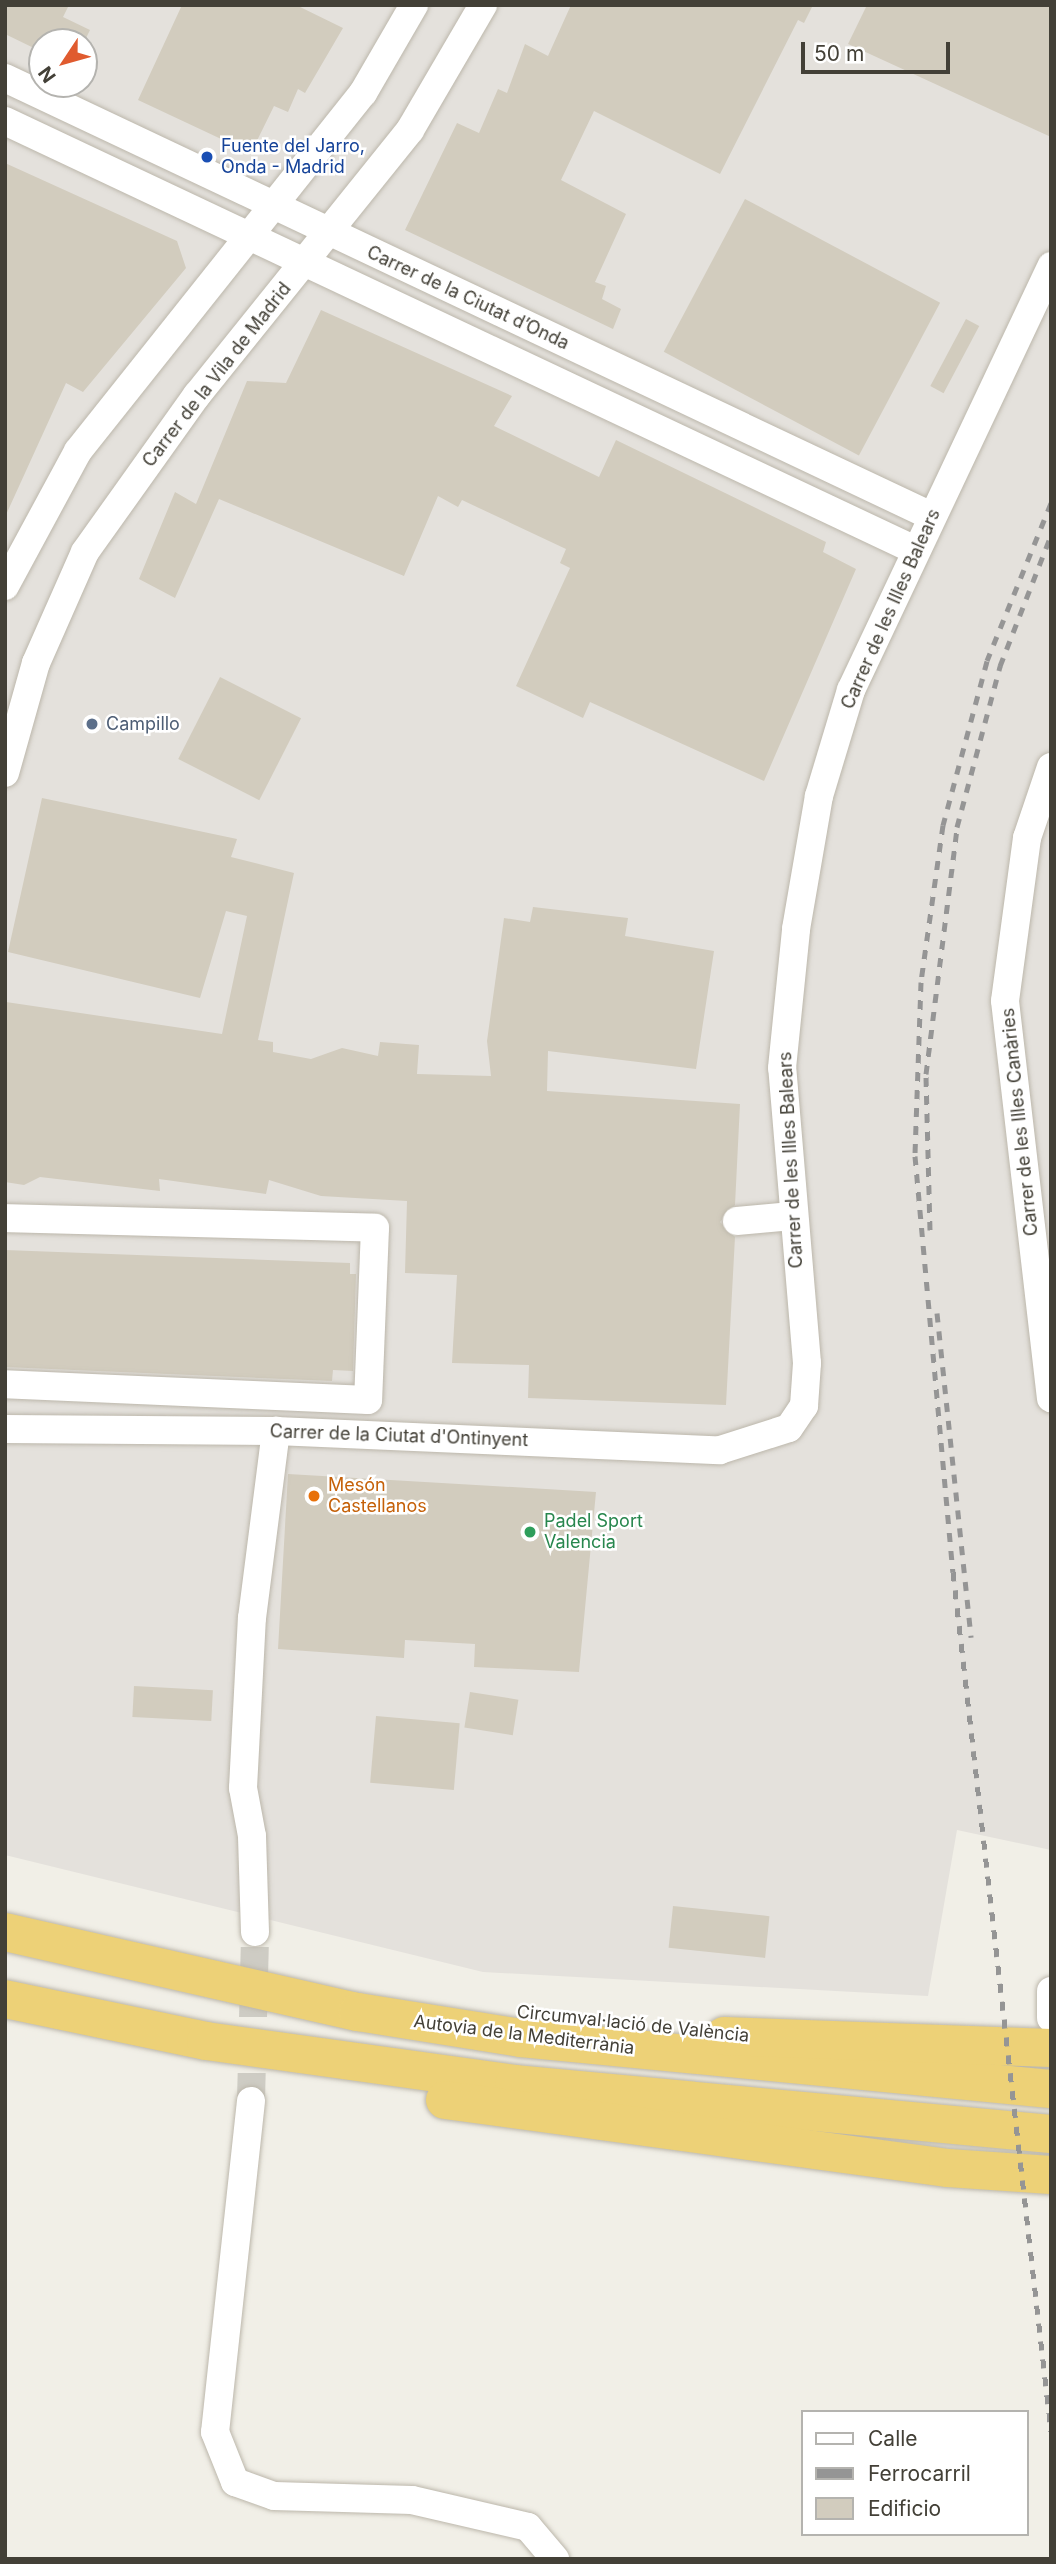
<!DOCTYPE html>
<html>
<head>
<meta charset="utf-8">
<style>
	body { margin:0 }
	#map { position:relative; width:1056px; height:2564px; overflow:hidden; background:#f1efe7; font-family:Inter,sans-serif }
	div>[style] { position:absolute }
	.industrial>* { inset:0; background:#e4e1dc }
	.building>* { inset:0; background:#d2ccbe; transform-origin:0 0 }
	.minor-tunnel>* { height:28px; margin-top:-14px; transform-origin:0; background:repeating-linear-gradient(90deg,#ceccc4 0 28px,transparent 0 42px) }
	.roads { filter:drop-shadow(0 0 2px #bcb7ab) drop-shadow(0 0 2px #bcb7ab) }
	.minor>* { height:28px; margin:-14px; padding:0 14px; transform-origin:14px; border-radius:14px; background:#fff }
	.highway>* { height:38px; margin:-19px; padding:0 19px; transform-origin:19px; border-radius:19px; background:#edd177 }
	.rail>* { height:5px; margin-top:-2.5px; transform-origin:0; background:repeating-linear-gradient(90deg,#959595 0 9px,transparent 0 18px) }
	.dots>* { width:19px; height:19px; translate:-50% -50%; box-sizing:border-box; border:4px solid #fff; border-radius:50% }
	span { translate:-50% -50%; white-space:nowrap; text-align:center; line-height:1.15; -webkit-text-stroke:5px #fff; paint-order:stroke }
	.transit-label { font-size:18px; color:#164399 }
	.left { translate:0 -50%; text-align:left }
	.street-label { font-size:18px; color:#434037 }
	.service-label { font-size:18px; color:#4e5e75 }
	.food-label { font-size:18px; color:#c56008 }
	.leisure-label { font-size:18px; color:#27864d }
	.frame { position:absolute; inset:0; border:7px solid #434037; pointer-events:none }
	.legend { position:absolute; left:801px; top:2410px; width:228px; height:126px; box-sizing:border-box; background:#fff; border:2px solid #b4b3af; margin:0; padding:9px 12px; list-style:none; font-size:21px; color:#434037 }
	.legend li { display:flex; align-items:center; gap:14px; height:35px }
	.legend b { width:35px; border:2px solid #b4b3af }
	.north { position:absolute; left:28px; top:28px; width:70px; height:70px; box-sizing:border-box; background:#fff; border:2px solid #b4b3af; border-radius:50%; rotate:234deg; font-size:19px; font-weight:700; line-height:28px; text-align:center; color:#434037 }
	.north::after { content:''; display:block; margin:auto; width:24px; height:32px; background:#e05b2f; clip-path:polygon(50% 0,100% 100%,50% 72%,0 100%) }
	.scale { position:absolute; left:801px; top:42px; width:149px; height:32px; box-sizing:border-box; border:4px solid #434037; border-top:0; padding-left:9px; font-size:21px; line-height:24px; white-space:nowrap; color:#434037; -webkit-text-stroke:5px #fff; paint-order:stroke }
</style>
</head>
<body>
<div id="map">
	<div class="industrial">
		<div style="clip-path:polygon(evenodd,5px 5px,1051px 5px,1051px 1850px,957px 1830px,928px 1996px,483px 1972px,5px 1855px,5px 5px,42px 42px,84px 42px,84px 84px,42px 84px,42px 42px)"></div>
	</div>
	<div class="building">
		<div style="clip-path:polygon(5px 5px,69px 5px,63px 17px,90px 30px,84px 42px,42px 42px,42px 52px,5px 34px)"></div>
		<div style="clip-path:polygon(182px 5px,296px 5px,343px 28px,305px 93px,298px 89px,288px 112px,274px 106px,251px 153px,138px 100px)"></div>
		<div style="clip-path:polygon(571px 5px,813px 5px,804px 23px,798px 20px,720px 174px,594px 111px,561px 180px,626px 214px,595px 282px,606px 286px,602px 299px,621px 309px,613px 329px,405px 230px,457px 123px,479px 133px,498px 89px,507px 93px,525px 44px,548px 56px)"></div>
		<div style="clip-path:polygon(867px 5px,1051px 5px,1051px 137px,848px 44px)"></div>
		<div style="clip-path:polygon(5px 163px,177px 241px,186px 268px,83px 392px,66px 383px,5px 517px)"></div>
		<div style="left:745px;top:199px;width:221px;height:173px;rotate:28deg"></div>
		<div style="clip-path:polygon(321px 310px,512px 396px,494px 426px,599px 477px,616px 440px,826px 542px,823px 552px,856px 569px,764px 781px,590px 702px,583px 718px,516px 686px,570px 568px,560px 563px,566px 549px,462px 500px,458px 507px,438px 496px,404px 576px,219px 499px,175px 598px,139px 579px,175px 492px,196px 504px,247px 381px,286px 383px)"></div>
		<div style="left:966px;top:319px;width:15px;height:76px;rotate:28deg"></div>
		<div style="left:220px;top:677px;width:91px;height:92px;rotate:27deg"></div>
		<div style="clip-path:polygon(42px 798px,237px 839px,231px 857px,294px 873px,258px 1040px,273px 1042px,273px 1052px,311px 1059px,342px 1048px,378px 1056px,380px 1042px,419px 1045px,417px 1074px,491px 1076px,487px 1041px,504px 918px,530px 922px,533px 907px,628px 918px,625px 936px,714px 951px,696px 1069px,548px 1051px,547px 1091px,740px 1104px,735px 1205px,720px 1222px,735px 1237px,726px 1405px,528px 1398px,529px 1365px,452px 1363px,457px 1275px,405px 1273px,407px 1201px,321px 1196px,269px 1180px,266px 1194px,159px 1179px,160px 1191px,40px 1177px,24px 1185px,5px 1182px,6px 1002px,222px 1034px,247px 916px,226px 911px,200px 998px,8px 952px)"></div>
		<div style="clip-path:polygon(5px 1250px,350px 1263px,350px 1274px,356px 1274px,353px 1371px,333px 1370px,332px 1381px,5px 1367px)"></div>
		<div style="clip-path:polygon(288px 1474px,596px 1492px,579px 1672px,474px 1667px,475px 1644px,405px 1640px,404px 1658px,278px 1649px)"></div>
		<div style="left:134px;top:1686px;width:79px;height:31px;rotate:3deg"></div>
		<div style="left:470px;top:1692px;width:49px;height:36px;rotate:9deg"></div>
		<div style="left:376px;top:1716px;width:84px;height:67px;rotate:5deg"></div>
		<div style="left:673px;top:1906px;width:97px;height:42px;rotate:6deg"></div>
	</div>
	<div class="minor-tunnel">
		<div style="left:251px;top:2101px;width:169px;rotate:-88.6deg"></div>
	</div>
	<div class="roads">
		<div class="minor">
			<div style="left:5px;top:78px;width:1024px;rotate:25.31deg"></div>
			<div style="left:5px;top:121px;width:1006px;rotate:25.24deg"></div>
			<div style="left:5px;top:586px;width:153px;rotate:-61.6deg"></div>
			<div style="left:78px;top:451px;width:458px;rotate:-51.5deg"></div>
			<div style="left:363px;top:93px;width:102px;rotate:-59.9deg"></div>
			<div style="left:1051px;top:767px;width:75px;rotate:108.7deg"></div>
			<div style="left:1027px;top:838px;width:164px;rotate:97.7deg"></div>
			<div style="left:1005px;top:1001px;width:400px;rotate:83.4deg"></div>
			<div style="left:5px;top:773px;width:114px;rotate:-74.3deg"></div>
			<div style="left:36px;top:663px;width:121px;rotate:-66.2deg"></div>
			<div style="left:85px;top:552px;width:193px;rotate:-54.5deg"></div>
			<div style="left:197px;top:395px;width:340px;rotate:-51.2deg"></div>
			<div style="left:410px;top:130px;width:145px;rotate:-59.7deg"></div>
			<div style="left:5px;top:1218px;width:370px;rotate:1.5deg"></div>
			<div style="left:375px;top:1228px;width:172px;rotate:92.3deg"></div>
			<div style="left:368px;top:1400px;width:363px;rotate:-177.5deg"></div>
			<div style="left:737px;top:1221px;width:55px;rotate:-5.2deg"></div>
			<div style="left:5px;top:1429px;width:271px;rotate:0.4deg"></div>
			<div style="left:276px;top:1431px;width:444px;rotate:2.5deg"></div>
			<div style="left:720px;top:1450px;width:72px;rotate:-17.7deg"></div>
			<div style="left:789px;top:1428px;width:27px;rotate:-56deg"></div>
			<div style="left:804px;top:1406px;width:43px;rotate:-86deg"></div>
			<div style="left:807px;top:1363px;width:296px;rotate:-94.8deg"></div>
			<div style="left:782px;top:1068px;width:140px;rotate:-84.2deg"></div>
			<div style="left:796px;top:929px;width:135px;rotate:-80.2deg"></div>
			<div style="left:819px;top:796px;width:111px;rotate:-73.2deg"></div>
			<div style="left:851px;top:690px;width:469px;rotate:-64.7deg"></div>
			<div style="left:255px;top:1932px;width:96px;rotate:-91.8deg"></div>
			<div style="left:252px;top:1836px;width:49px;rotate:-100.6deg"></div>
			<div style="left:243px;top:1788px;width:170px;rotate:-87deg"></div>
			<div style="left:252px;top:1618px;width:189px;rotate:-82.7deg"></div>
			<div style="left:1051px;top:1991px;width:27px;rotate:90deg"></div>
			<div style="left:251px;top:2101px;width:333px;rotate:96.2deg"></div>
			<div style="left:215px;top:2432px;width:54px;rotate:68.2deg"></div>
			<div style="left:235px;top:2482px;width:41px;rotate:19.7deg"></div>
			<div style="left:274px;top:2496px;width:138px;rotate:1.7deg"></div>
			<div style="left:412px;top:2500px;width:119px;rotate:13.1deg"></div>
			<div style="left:528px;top:2527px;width:42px;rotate:49.8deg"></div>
		</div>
		<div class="highway">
			<div style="left:5px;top:1932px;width:362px;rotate:12.8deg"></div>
			<div style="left:358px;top:2012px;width:165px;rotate:9.1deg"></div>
			<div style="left:521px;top:2038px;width:532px;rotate:5.5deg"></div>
			<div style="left:5px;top:1999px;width:205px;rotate:11.8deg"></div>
			<div style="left:206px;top:2041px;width:311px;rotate:7.9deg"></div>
			<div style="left:514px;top:2084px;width:539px;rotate:5.32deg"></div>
			<div style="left:724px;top:2036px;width:327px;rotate:2.1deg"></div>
			<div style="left:445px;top:2100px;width:508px;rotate:7.7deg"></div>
			<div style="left:948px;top:2168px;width:103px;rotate:3.9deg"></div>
		</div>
	</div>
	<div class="rail">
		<div style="left:1051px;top:503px;width:170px;rotate:112.1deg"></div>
		<div style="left:987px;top:661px;width:170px;rotate:105deg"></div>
		<div style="left:943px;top:825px;width:159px;rotate:98deg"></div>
		<div style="left:921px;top:982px;width:174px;rotate:92deg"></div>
		<div style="left:915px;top:1156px;width:418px;rotate:84.8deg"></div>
		<div style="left:953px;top:1572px;width:865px;rotate:83.49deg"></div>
		<div style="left:930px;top:1230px;width:156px;rotate:-91.5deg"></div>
		<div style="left:926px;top:1074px;width:249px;rotate:-82.8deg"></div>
		<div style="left:957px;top:827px;width:167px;rotate:-75deg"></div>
		<div style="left:1000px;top:666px;width:141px;rotate:-68.7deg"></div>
		<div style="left:937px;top:1313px;width:326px;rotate:84deg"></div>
	</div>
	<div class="dots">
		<div style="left:207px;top:157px;background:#1a4fb4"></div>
		<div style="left:92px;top:724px;background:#5c6f8a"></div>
		<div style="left:314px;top:1496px;background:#e8710a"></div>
		<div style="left:530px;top:1532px;background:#2e9e5b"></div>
	</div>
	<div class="transit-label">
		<span class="left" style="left:221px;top:157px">Fuente del Jarro,<br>Onda - Madrid</span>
	</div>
	<div class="street-label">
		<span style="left:468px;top:298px;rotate:25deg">Carrer de la Ciutat d’Onda</span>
		<span style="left:217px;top:375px;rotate:-52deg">Carrer de la Vila de Madrid</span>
		<span style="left:891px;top:609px;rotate:-66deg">Carrer de les Illes Balears</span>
		<span style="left:1020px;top:1122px;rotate:-96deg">Carrer de les Illes Canàries</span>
		<span style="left:791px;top:1160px;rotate:-93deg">Carrer de les Illes Balears</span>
		<span style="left:399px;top:1436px;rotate:2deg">Carrer de la Ciutat d'Ontinyent</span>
		<span style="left:633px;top:2024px;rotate:6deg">Circumval·lació de València</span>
		<span style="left:524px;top:2035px;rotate:7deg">Autovia de la Mediterrània</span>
	</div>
	<div class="service-label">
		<span class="left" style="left:106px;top:724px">Campillo</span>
	</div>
	<div class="food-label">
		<span class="left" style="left:328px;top:1496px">Mesón<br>Castellanos</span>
	</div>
	<div class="leisure-label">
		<span class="left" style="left:544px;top:1532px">Padel Sport<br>Valencia</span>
	</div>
	<div class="frame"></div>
	<ul class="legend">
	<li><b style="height:9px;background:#fff"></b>Calle</li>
	<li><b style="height:9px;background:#959595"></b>Ferrocarril</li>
	<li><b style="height:19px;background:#d2ccbe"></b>Edificio</li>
	</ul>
	<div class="north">N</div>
	<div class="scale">50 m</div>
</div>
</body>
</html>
